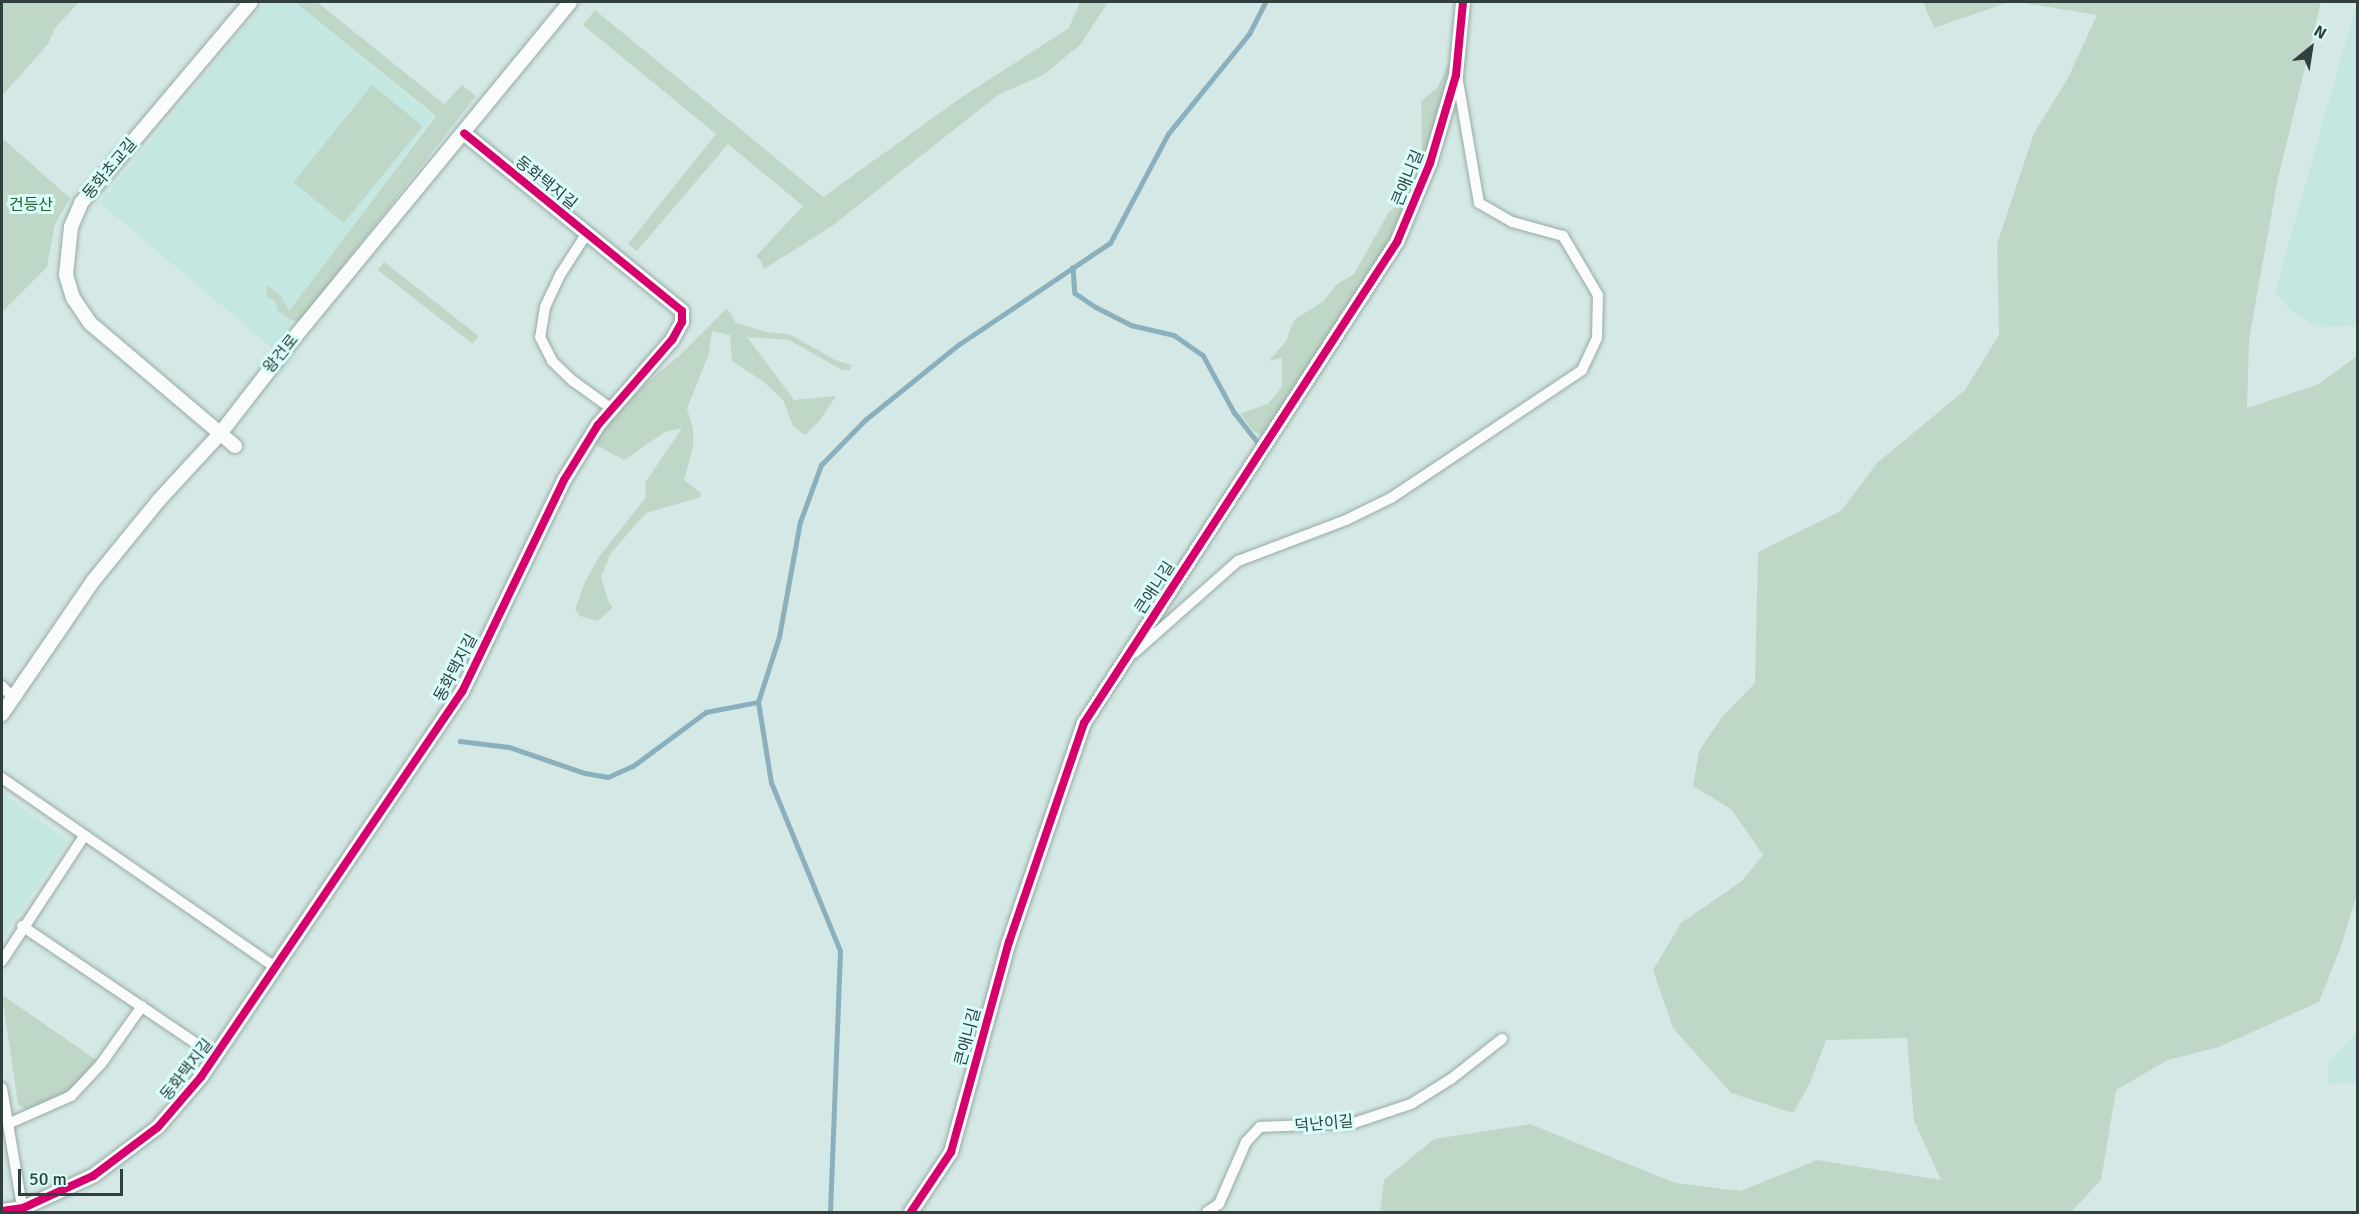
<!DOCTYPE html>
<html>
<head>
<meta charset="utf-8">
<style>
	body { margin:0 }
	#map { position:relative; width:2359px; height:1214px; overflow:hidden; background:#d4e9e5; font-family:Signika,"Noto Sans KR",sans-serif }
	div>[style] { position:absolute }
	.built>* { inset:0; background:#c4e7e2 }
	.green>* { inset:0; background:#bed7c6; transform-origin:0 0 }
	.stream>* { height:4.5px; margin:-2.25px; padding:0 2.25px; transform-origin:2.25px; border-radius:2.25px; background:#8bb0bd }
	.roads { filter:drop-shadow(0 0 2px #99a9a7) drop-shadow(0 0 2px #99a9a7) }
	.minor>* { height:10px; margin:-5px; padding:0 5px; transform-origin:5px; border-radius:5px; background:#f9fcfb }
	.tertiary>* { height:14px; margin:-7px; padding:0 7px; transform-origin:7px; border-radius:7px; background:#f9fcfb }
	.cycleway>* { height:8px; margin:-4px; padding:0 4px; transform-origin:4px; border-radius:4px; background:#d6006c }
	span { translate:-50% -50%; white-space:nowrap; text-align:center; line-height:1.15; -webkit-text-stroke:6px #d9fef9; paint-order:stroke }
	.street-label { font-size:16px; color:#31403e }
	.park-label { font-size:16px; color:#2d5b30 }
	.frame { position:absolute; inset:0; border:3px solid #31403e; pointer-events:none }
	.north { position:absolute; left:2281px; top:18px; width:60px; height:60px; -webkit-text-stroke:4px #d9fef9; paint-order:stroke; rotate:30deg; font-size:16px; font-weight:700; line-height:24px; text-align:center; color:#31403e }
	.north::after { content:''; display:block; margin:auto; width:21px; height:27px; background:#31403e; clip-path:polygon(50% 0,100% 100%,50% 72%,0 100%) }
	.scale { position:absolute; left:18px; top:1169px; width:105px; height:27px; box-sizing:border-box; border:3px solid #31403e; border-top:0; padding-left:8px; font-size:18px; line-height:21px; white-space:nowrap; color:#31403e; -webkit-text-stroke:4px #d9fef9; paint-order:stroke }
</style>
</head>
<body>
<div id="map">
	<div class="built">
		<div style="clip-path:polygon(265px 2px,295px 2px,434px 116px,291px 309px,291px 322px,272px 348px,100px 203px)"></div>
		<div style="clip-path:polygon(2357px 2px,2357px 326px,2317px 327px,2288px 308px,2275px 292px)"></div>
		<div style="clip-path:polygon(2px 793px,68px 841px,2px 938px)"></div>
		<div style="clip-path:polygon(2357px 1032px,2357px 1083px,2327px 1084px,2329px 1061px)"></div>
	</div>
	<div class="green">
		<div style="clip-path:polygon(2px 2px,79px 2px,55px 28px,48px 44px,2px 96px)"></div>
		<div style="clip-path:polygon(295px 2px,317px 2px,444px 104px,462px 85px,476px 96px,300px 321px,291px 320px,278px 311px,275px 302px,266px 295px,268px 285px,281px 296px,289px 311px,436px 116px)"></div>
		<div style="clip-path:polygon(1080px 2px,1108px 2px,1080px 45px,1043px 75px,998px 95px,832px 226px,764px 269px,761px 261px,756px 256px,803px 206px,728px 144px,637px 251px,628px 244px,716px 134px,583px 25px,595px 10px,823px 197px,962px 97px,1069px 28px)"></div>
		<div style="clip-path:polygon(1466px 2px,1431px 163px,1388px 245px,1336px 328px,1262px 435px,1254px 432px,1240px 414px,1269px 403px,1282px 387px,1282px 358px,1269px 361px,1286px 341px,1294px 320px,1324px 301px,1336px 285px,1354px 274px,1389px 212px,1404px 200px,1404px 181px,1409px 173px,1422px 162px,1421px 101px,1438px 87px,1449px 62px,1454px 27px)"></div>
		<div style="clip-path:polygon(1923px 2px,2009px 2px,1934px 28px)"></div>
		<div style="clip-path:polygon(2018px 2px,2321px 2px,2278px 178px,2249px 339px,2247px 408px,2319px 384px,2357px 356px,2357px 894px,2340px 949px,2319px 1002px,2219px 1047px,2168px 1060px,2116px 1090px,2101px 1180px,2071px 1212px,1380px 1212px,1384px 1180px,1434px 1139px,1530px 1124px,1675px 1183px,1740px 1191px,1817px 1160px,1941px 1180px,1914px 1121px,1907px 1038px,1826px 1040px,1810px 1083px,1793px 1113px,1731px 1093px,1673px 1028px,1653px 970px,1681px 923px,1742px 881px,1763px 855px,1731px 809px,1693px 786px,1699px 751px,1722px 717px,1755px 683px,1758px 552px,1841px 511px,1877px 463px,1965px 390px,1999px 335px,1997px 244px,2034px 133px,2068px 78px,2097px 15px)"></div>
		<div style="left:372px;top:85px;width:65px;height:125px;rotate:39deg"></div>
		<div style="clip-path:polygon(2px 138px,70px 198px,55px 224px,47px 267px,2px 312px)"></div>
		<div style="left:384px;top:262px;width:120px;height:10px;rotate:38deg"></div>
		<div style="clip-path:polygon(727px 308px,736px 323px,767px 332px,789px 334px,837px 361px,852px 365px,850px 370px,842px 370px,789px 340px,747px 337px,794px 400px,836px 396px,820px 420px,805px 435px,793px 426px,783px 400px,764px 382px,732px 361px,730px 335px,712px 331px,709px 353px,687px 409px,693px 428px,693px 447px,684px 480px,700px 492px,701px 497px,646px 513px,611px 553px,601px 577px,609px 603px,613px 607px,598px 621px,580px 616px,575px 609px,586px 580px,599px 557px,646px 497px,645px 483px,682px 428px,665px 432px,624px 460px,592px 443px,642px 387px,679px 356px)"></div>
		<div style="clip-path:polygon(2px 995px,98px 1061px,74px 1086px,56px 1099px,27px 1110px,18px 1104px)"></div>
	</div>
	<div class="stream">
		<div style="left:1073px;top:267px;width:26px;rotate:86deg"></div>
		<div style="left:1075px;top:293px;width:25px;rotate:34deg"></div>
		<div style="left:1096px;top:307px;width:39px;rotate:27deg"></div>
		<div style="left:1131px;top:325px;width:44px;rotate:13.1deg"></div>
		<div style="left:1174px;top:335px;width:35px;rotate:35deg"></div>
		<div style="left:1203px;top:355px;width:65px;rotate:61.5deg"></div>
		<div style="left:1234px;top:412px;width:39px;rotate:52deg"></div>
		<div style="left:460px;top:741px;width:49px;rotate:7deg"></div>
		<div style="left:509px;top:747px;width:80px;rotate:18.9deg"></div>
		<div style="left:585px;top:773px;width:23px;rotate:10deg"></div>
		<div style="left:608px;top:777px;width:27px;rotate:-24deg"></div>
		<div style="left:633px;top:766px;width:91px;rotate:-36.5deg"></div>
		<div style="left:706px;top:712px;width:53px;rotate:-10.9deg"></div>
		<div style="left:830px;top:1212px;width:261px;rotate:-87.8deg"></div>
		<div style="left:840px;top:951px;width:182px;rotate:-112.3deg"></div>
		<div style="left:771px;top:783px;width:82px;rotate:-99.1deg"></div>
		<div style="left:758px;top:702px;width:68px;rotate:-72.1deg"></div>
		<div style="left:779px;top:637px;width:117px;rotate:-79.7deg"></div>
		<div style="left:800px;top:522px;width:61px;rotate:-69.8deg"></div>
		<div style="left:821px;top:465px;width:63px;rotate:-45.6deg"></div>
		<div style="left:865px;top:420px;width:119px;rotate:-38.9deg"></div>
		<div style="left:958px;top:345px;width:183px;rotate:-33.9deg"></div>
		<div style="left:1110px;top:243px;width:123px;rotate:-62deg"></div>
		<div style="left:1168px;top:134px;width:129px;rotate:-51deg"></div>
		<div style="left:1249px;top:34px;width:36px;rotate:-63deg"></div>
	</div>
	<div class="roads">
		<div class="minor">
			<div style="left:587px;top:233px;width:50px;rotate:122.7deg"></div>
			<div style="left:560px;top:275px;width:35px;rotate:115deg"></div>
			<div style="left:545px;top:307px;width:30px;rotate:99deg"></div>
			<div style="left:540px;top:337px;width:27px;rotate:63deg"></div>
			<div style="left:552px;top:361px;width:29px;rotate:44deg"></div>
			<div style="left:573px;top:381px;width:48px;rotate:35.7deg"></div>
			<div style="left:1134px;top:653px;width:139px;rotate:-41.5deg"></div>
			<div style="left:1238px;top:561px;width:116px;rotate:-20.8deg"></div>
			<div style="left:1346px;top:520px;width:50px;rotate:-26.1deg"></div>
			<div style="left:1391px;top:498px;width:230px;rotate:-33.8deg"></div>
			<div style="left:1582px;top:370px;width:35px;rotate:-65deg"></div>
			<div style="left:1597px;top:338px;width:43px;rotate:-88.7deg"></div>
			<div style="left:1598px;top:295px;width:69px;rotate:-120.7deg"></div>
			<div style="left:1563px;top:236px;width:53px;rotate:-164.6deg"></div>
			<div style="left:1512px;top:222px;width:38px;rotate:-150deg"></div>
			<div style="left:1479px;top:203px;width:129px;rotate:-99.8deg"></div>
			<div style="left:2px;top:686px;width:16px;rotate:47deg"></div>
			<div style="left:2px;top:778px;width:333px;rotate:34.7deg"></div>
			<div style="left:22px;top:926px;width:234px;rotate:34deg"></div>
			<div style="left:2px;top:961px;width:149px;rotate:-56.7deg"></div>
			<div style="left:2px;top:1088px;width:126px;rotate:80.4deg"></div>
			<div style="left:10px;top:1123px;width:67px;rotate:-23.9deg"></div>
			<div style="left:71px;top:1096px;width:44px;rotate:-46.8deg"></div>
			<div style="left:101px;top:1064px;width:71px;rotate:-54.7deg"></div>
			<div style="left:1207px;top:1212px;width:14px;rotate:-34deg"></div>
			<div style="left:1219px;top:1204px;width:68px;rotate:-66.5deg"></div>
			<div style="left:1246px;top:1142px;width:21px;rotate:-47deg"></div>
			<div style="left:1260px;top:1127px;width:94px;rotate:-2.4deg"></div>
			<div style="left:1354px;top:1123px;width:60px;rotate:-18.4deg"></div>
			<div style="left:1411px;top:1104px;width:47px;rotate:-32deg"></div>
			<div style="left:1451px;top:1079px;width:65px;rotate:-38.1deg"></div>
		</div>
		<div class="tertiary">
			<div style="left:235px;top:446px;width:190px;rotate:-139.7deg"></div>
			<div style="left:90px;top:323px;width:30px;rotate:-124deg"></div>
			<div style="left:73px;top:298px;width:24px;rotate:-107deg"></div>
			<div style="left:66px;top:275px;width:48px;rotate:-84.1deg"></div>
			<div style="left:71px;top:227px;width:26px;rotate:-67deg"></div>
			<div style="left:81px;top:203px;width:263px;rotate:-49.8deg"></div>
			<div style="left:2px;top:714px;width:161px;rotate:-55.6deg"></div>
			<div style="left:93px;top:581px;width:104px;rotate:-50.8deg"></div>
			<div style="left:159px;top:500px;width:88px;rotate:-47.3deg"></div>
			<div style="left:219px;top:435px;width:124px;rotate:-52.2deg"></div>
			<div style="left:295px;top:337px;width:433px;rotate:-50.6deg"></div>
			<div style="left:2px;top:1211px;width:21px;rotate:-8deg"></div>
			<div style="left:23px;top:1208px;width:77px;rotate:-24.6deg"></div>
			<div style="left:93px;top:1176px;width:81px;rotate:-37deg"></div>
			<div style="left:158px;top:1127px;width:66px;rotate:-49.3deg"></div>
			<div style="left:201px;top:1077px;width:465px;rotate:-55.9deg"></div>
			<div style="left:462px;top:692px;width:235px;rotate:-64.3deg"></div>
			<div style="left:564px;top:480px;width:65px;rotate:-58.3deg"></div>
			<div style="left:598px;top:425px;width:113px;rotate:-49deg"></div>
			<div style="left:672px;top:340px;width:21px;rotate:-61deg"></div>
			<div style="left:682px;top:322px;width:11px;rotate:-90deg"></div>
			<div style="left:682px;top:311px;width:281px;rotate:-140.8deg"></div>
			<div style="left:911px;top:1212px;width:72px;rotate:-56.3deg"></div>
			<div style="left:951px;top:1152px;width:218px;rotate:-74.6deg"></div>
			<div style="left:1009px;top:942px;width:231px;rotate:-71.1deg"></div>
			<div style="left:1084px;top:723px;width:574px;rotate:-56.95deg"></div>
			<div style="left:1397px;top:242px;width:86px;rotate:-67.3deg"></div>
			<div style="left:1430px;top:163px;width:92px;rotate:-73.5deg"></div>
			<div style="left:1456px;top:75px;width:73px;rotate:-84.5deg"></div>
		</div>
	</div>
	<div class="cycleway">
		<div style="left:2px;top:1211px;width:21px;rotate:-8deg"></div>
		<div style="left:23px;top:1208px;width:77px;rotate:-24.6deg"></div>
		<div style="left:93px;top:1176px;width:81px;rotate:-37deg"></div>
		<div style="left:158px;top:1127px;width:66px;rotate:-49.3deg"></div>
		<div style="left:201px;top:1077px;width:465px;rotate:-55.9deg"></div>
		<div style="left:462px;top:692px;width:235px;rotate:-64.3deg"></div>
		<div style="left:564px;top:480px;width:65px;rotate:-58.3deg"></div>
		<div style="left:598px;top:425px;width:113px;rotate:-49deg"></div>
		<div style="left:672px;top:340px;width:21px;rotate:-61deg"></div>
		<div style="left:682px;top:322px;width:11px;rotate:-90deg"></div>
		<div style="left:682px;top:311px;width:281px;rotate:-140.8deg"></div>
		<div style="left:911px;top:1212px;width:72px;rotate:-56.3deg"></div>
		<div style="left:951px;top:1152px;width:218px;rotate:-74.6deg"></div>
		<div style="left:1009px;top:942px;width:231px;rotate:-71.1deg"></div>
		<div style="left:1084px;top:723px;width:574px;rotate:-56.95deg"></div>
		<div style="left:1397px;top:242px;width:86px;rotate:-67.3deg"></div>
		<div style="left:1430px;top:163px;width:92px;rotate:-73.5deg"></div>
		<div style="left:1456px;top:75px;width:73px;rotate:-84.5deg"></div>
	</div>
	<div class="street-label">
		<span style="left:110px;top:169px;rotate:-50deg">동화초교길</span>
		<span style="left:1408px;top:178px;rotate:-68deg">큰애니길</span>
		<span style="left:546px;top:183px;rotate:39deg">동화택지길</span>
		<span style="left:281px;top:354px;rotate:-51deg">왕건로</span>
		<span style="left:1155px;top:588px;rotate:-57deg">큰애니길</span>
		<span style="left:456px;top:668px;rotate:-62deg">동화택지길</span>
		<span style="left:968px;top:1037px;rotate:-75deg">큰애니길</span>
		<span style="left:187px;top:1070px;rotate:-52deg">동화택지길</span>
		<span style="left:1324px;top:1124px;rotate:-5deg">덕난이길</span>
	</div>
	<div class="park-label">
		<span style="left:31px;top:205px">건등산</span>
	</div>
	<div class="frame"></div>
	<div class="north">N</div>
	<div class="scale">50 m</div>
</div>
</body>
</html>
